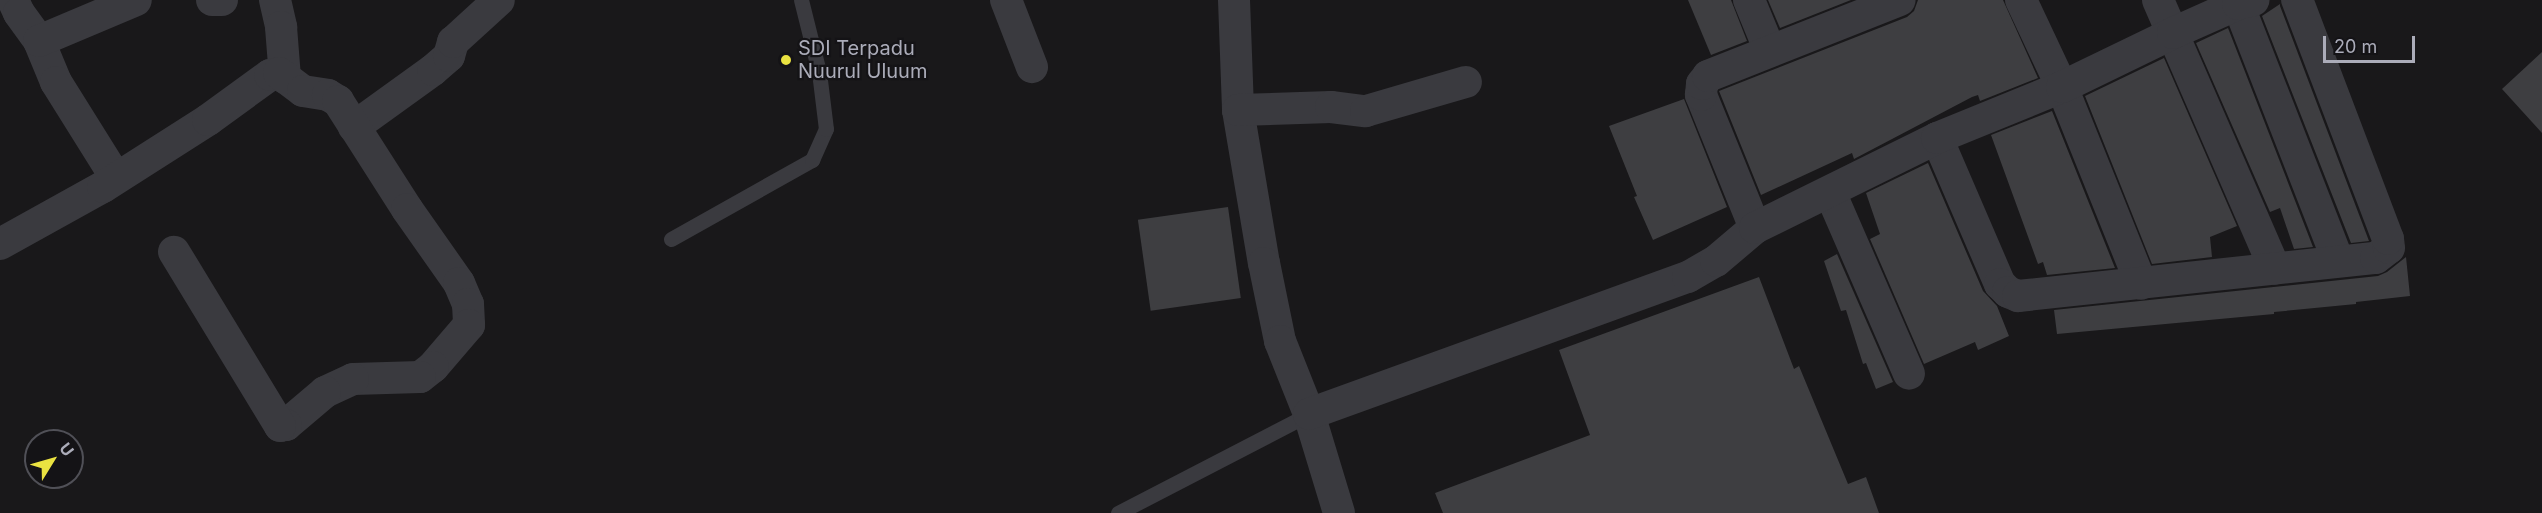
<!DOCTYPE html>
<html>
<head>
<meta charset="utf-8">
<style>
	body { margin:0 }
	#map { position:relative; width:2542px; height:513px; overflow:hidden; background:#19181a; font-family:Inter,sans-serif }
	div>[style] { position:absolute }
	.building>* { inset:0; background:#3e3e41; transform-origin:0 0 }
	.lane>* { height:15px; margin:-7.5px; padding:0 7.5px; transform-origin:7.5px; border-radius:7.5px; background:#3a3a3f }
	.street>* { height:32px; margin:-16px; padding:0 16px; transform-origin:16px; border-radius:16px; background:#3a3a3f }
	.dots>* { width:16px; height:16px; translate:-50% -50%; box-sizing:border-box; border:3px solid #141316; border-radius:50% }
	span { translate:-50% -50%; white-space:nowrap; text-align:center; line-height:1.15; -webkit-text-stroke:4.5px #141316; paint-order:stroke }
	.poi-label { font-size:20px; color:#abacb9 }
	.left { translate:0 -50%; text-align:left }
	.north { position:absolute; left:24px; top:429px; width:60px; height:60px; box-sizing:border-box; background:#141316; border:2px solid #505057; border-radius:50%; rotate:53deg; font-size:16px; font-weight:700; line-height:24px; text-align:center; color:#abacb9 }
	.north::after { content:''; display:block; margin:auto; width:21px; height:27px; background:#eae241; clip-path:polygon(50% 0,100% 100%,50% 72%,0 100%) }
	.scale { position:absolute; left:2323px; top:36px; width:92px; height:27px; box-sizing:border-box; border:3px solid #abacb9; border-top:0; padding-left:8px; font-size:18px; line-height:21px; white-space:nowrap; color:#abacb9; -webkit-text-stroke:4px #141316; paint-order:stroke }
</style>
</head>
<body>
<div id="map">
	<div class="building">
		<div style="clip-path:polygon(1688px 0,1731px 0,1747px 41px,1711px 55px)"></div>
		<div style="clip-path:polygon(1768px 0,1851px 0,1780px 28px)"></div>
		<div style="clip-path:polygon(1918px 0,2003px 0,2038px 78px,1980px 101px,1978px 95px,1972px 97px,1854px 159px,1852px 153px,1761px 195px,1719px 91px,1907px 17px,1914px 11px)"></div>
		<div style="clip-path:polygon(2280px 4px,2280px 6px,2369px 241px,2351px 243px,2262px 16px)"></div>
		<div style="clip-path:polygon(2228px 28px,2313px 247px,2294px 249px,2280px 208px,2270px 212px,2196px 43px)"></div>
		<div style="clip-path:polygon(2542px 52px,2542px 133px,2502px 89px)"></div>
		<div style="clip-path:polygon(2164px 58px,2237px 226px,2210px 237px,2212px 257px,2152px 264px,2085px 96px)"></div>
		<div style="clip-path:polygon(1684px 99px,1727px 207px,1653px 240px,1634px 197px,1637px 196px,1609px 126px)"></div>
		<div style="clip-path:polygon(2052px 111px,2115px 268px,2047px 275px,2043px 262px,2038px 264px,1991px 135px)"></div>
		<div style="clip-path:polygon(1928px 163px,1983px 291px,1997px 306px,2009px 336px,1978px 350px,1975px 342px,1924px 364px,1870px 239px,1880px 234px,1866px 193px)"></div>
		<div style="left:1228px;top:207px;width:92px;height:91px;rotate:82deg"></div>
		<div style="clip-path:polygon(1837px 254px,1893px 382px,1876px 389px,1866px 363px,1863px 364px,1846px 310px,1841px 311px,1824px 261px)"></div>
		<div style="clip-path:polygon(2406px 257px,2410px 296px,2356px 302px,2356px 304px,2274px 312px,2274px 314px,2057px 334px,2054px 310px,2378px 276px,2387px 272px)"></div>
		<div style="clip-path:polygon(1759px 277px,1794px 369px,1799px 366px,1848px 484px,1866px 477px,1879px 513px,1443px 513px,1435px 493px,1590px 435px,1559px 350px)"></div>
	</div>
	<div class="lane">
		<div style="left:671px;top:239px;width:162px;rotate:-29.3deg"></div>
		<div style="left:812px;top:160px;width:34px;rotate:-66deg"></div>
		<div style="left:826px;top:129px;width:57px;rotate:-97deg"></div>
		<div style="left:819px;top:72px;width:74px;rotate:-104deg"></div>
		<div style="left:1118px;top:513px;width:215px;rotate:-27.4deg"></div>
	</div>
	<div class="street">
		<div style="left:13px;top:0;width:14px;rotate:65deg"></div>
		<div style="left:19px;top:13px;width:34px;rotate:54deg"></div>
		<div style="left:39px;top:41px;width:44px;rotate:67.5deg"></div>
		<div style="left:56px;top:82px;width:113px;rotate:58deg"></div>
		<div style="left:212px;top:0;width:10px"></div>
		<div style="left:275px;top:0;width:28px;rotate:77deg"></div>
		<div style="left:281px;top:27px;width:51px;rotate:85.5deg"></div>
		<div style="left:1006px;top:0;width:72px;rotate:68.8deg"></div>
		<div style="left:1234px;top:0;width:110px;rotate:87.9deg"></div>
		<div style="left:1238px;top:110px;width:155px;rotate:80.4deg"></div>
		<div style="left:1264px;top:263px;width:80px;rotate:78.4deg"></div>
		<div style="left:1280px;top:341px;width:79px;rotate:68.3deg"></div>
		<div style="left:1309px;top:414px;width:103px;rotate:73.1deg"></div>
		<div style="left:1749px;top:0;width:55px;rotate:67.6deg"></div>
		<div style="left:2021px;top:0;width:96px;rotate:64.8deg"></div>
		<div style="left:2062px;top:87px;width:212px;rotate:68.1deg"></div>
		<div style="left:2158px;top:0;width:293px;rotate:66.5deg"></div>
		<div style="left:2238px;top:4px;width:275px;rotate:68.7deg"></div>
		<div style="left:39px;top:41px;width:105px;rotate:-22.9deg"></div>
		<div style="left:1238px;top:110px;width:93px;rotate:-1.8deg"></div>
		<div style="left:1331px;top:107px;width:35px;rotate:7deg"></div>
		<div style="left:1366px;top:111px;width:104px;rotate:-16.2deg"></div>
		<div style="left:354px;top:127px;width:97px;rotate:-35.8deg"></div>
		<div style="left:433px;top:70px;width:21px;rotate:-41deg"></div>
		<div style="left:449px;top:56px;width:15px;rotate:-74deg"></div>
		<div style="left:453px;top:42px;width:62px;rotate:-42.4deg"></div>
		<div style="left:1937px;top:138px;width:159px;rotate:66.7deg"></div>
		<div style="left:2000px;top:284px;width:11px;rotate:45deg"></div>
		<div style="left:2008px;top:292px;width:11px;rotate:22deg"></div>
		<div style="left:2018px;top:296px;width:360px;rotate:-6.1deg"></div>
		<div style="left:2376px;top:258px;width:16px;rotate:-38deg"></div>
		<div style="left:2389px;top:248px;width:9px;rotate:-96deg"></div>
		<div style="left:2388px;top:239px;width:256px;rotate:-110.8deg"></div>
		<div style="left:1830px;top:192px;width:198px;rotate:66.5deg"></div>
		<div style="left:1755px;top:228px;width:144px;rotate:-112.1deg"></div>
		<div style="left:1701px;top:95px;width:11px;rotate:-85deg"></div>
		<div style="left:1702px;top:84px;width:10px;rotate:-53deg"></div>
		<div style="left:1708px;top:76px;width:206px;rotate:-21.6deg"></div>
		<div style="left:0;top:244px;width:118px;rotate:-29deg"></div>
		<div style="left:103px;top:187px;width:125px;rotate:-32.5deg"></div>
		<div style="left:208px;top:120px;width:77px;rotate:-36deg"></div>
		<div style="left:270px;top:75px;width:9px;rotate:-13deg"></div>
		<div style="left:279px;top:73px;width:30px;rotate:37deg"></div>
		<div style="left:303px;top:91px;width:25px;rotate:9deg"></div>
		<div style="left:328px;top:95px;width:12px;rotate:31deg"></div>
		<div style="left:338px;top:101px;width:128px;rotate:57.4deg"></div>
		<div style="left:407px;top:209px;width:90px;rotate:54.9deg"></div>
		<div style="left:459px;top:283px;width:23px;rotate:67deg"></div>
		<div style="left:468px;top:304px;width:21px;rotate:87deg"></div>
		<div style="left:469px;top:325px;width:55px;rotate:130.6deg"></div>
		<div style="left:433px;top:367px;width:16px;rotate:142deg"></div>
		<div style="left:420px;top:377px;width:67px;rotate:178.3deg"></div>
		<div style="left:353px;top:379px;width:31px;rotate:155deg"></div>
		<div style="left:325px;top:392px;width:51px;rotate:139.8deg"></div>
		<div style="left:286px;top:425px;width:6px;rotate:171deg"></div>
		<div style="left:280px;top:426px;width:204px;rotate:-121.3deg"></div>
		<div style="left:1309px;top:414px;width:403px;rotate:-19.9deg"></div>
		<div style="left:1688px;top:277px;width:32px;rotate:-30deg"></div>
		<div style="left:1716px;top:261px;width:51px;rotate:-40.2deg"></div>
		<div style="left:1755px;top:228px;width:203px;rotate:-26.3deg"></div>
		<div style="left:1937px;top:138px;width:135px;rotate:-22.2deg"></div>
		<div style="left:2062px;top:87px;width:123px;rotate:-25.9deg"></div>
		<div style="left:2173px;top:33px;width:71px;rotate:-24deg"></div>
		<div style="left:2238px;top:4px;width:16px;rotate:-14deg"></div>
	</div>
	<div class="dots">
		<div style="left:786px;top:60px;background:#eae241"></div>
	</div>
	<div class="poi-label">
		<span class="left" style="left:798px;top:60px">SDI Terpadu<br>Nuurul Uluum</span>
	</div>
	<div class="north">U</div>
	<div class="scale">20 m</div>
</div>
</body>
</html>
